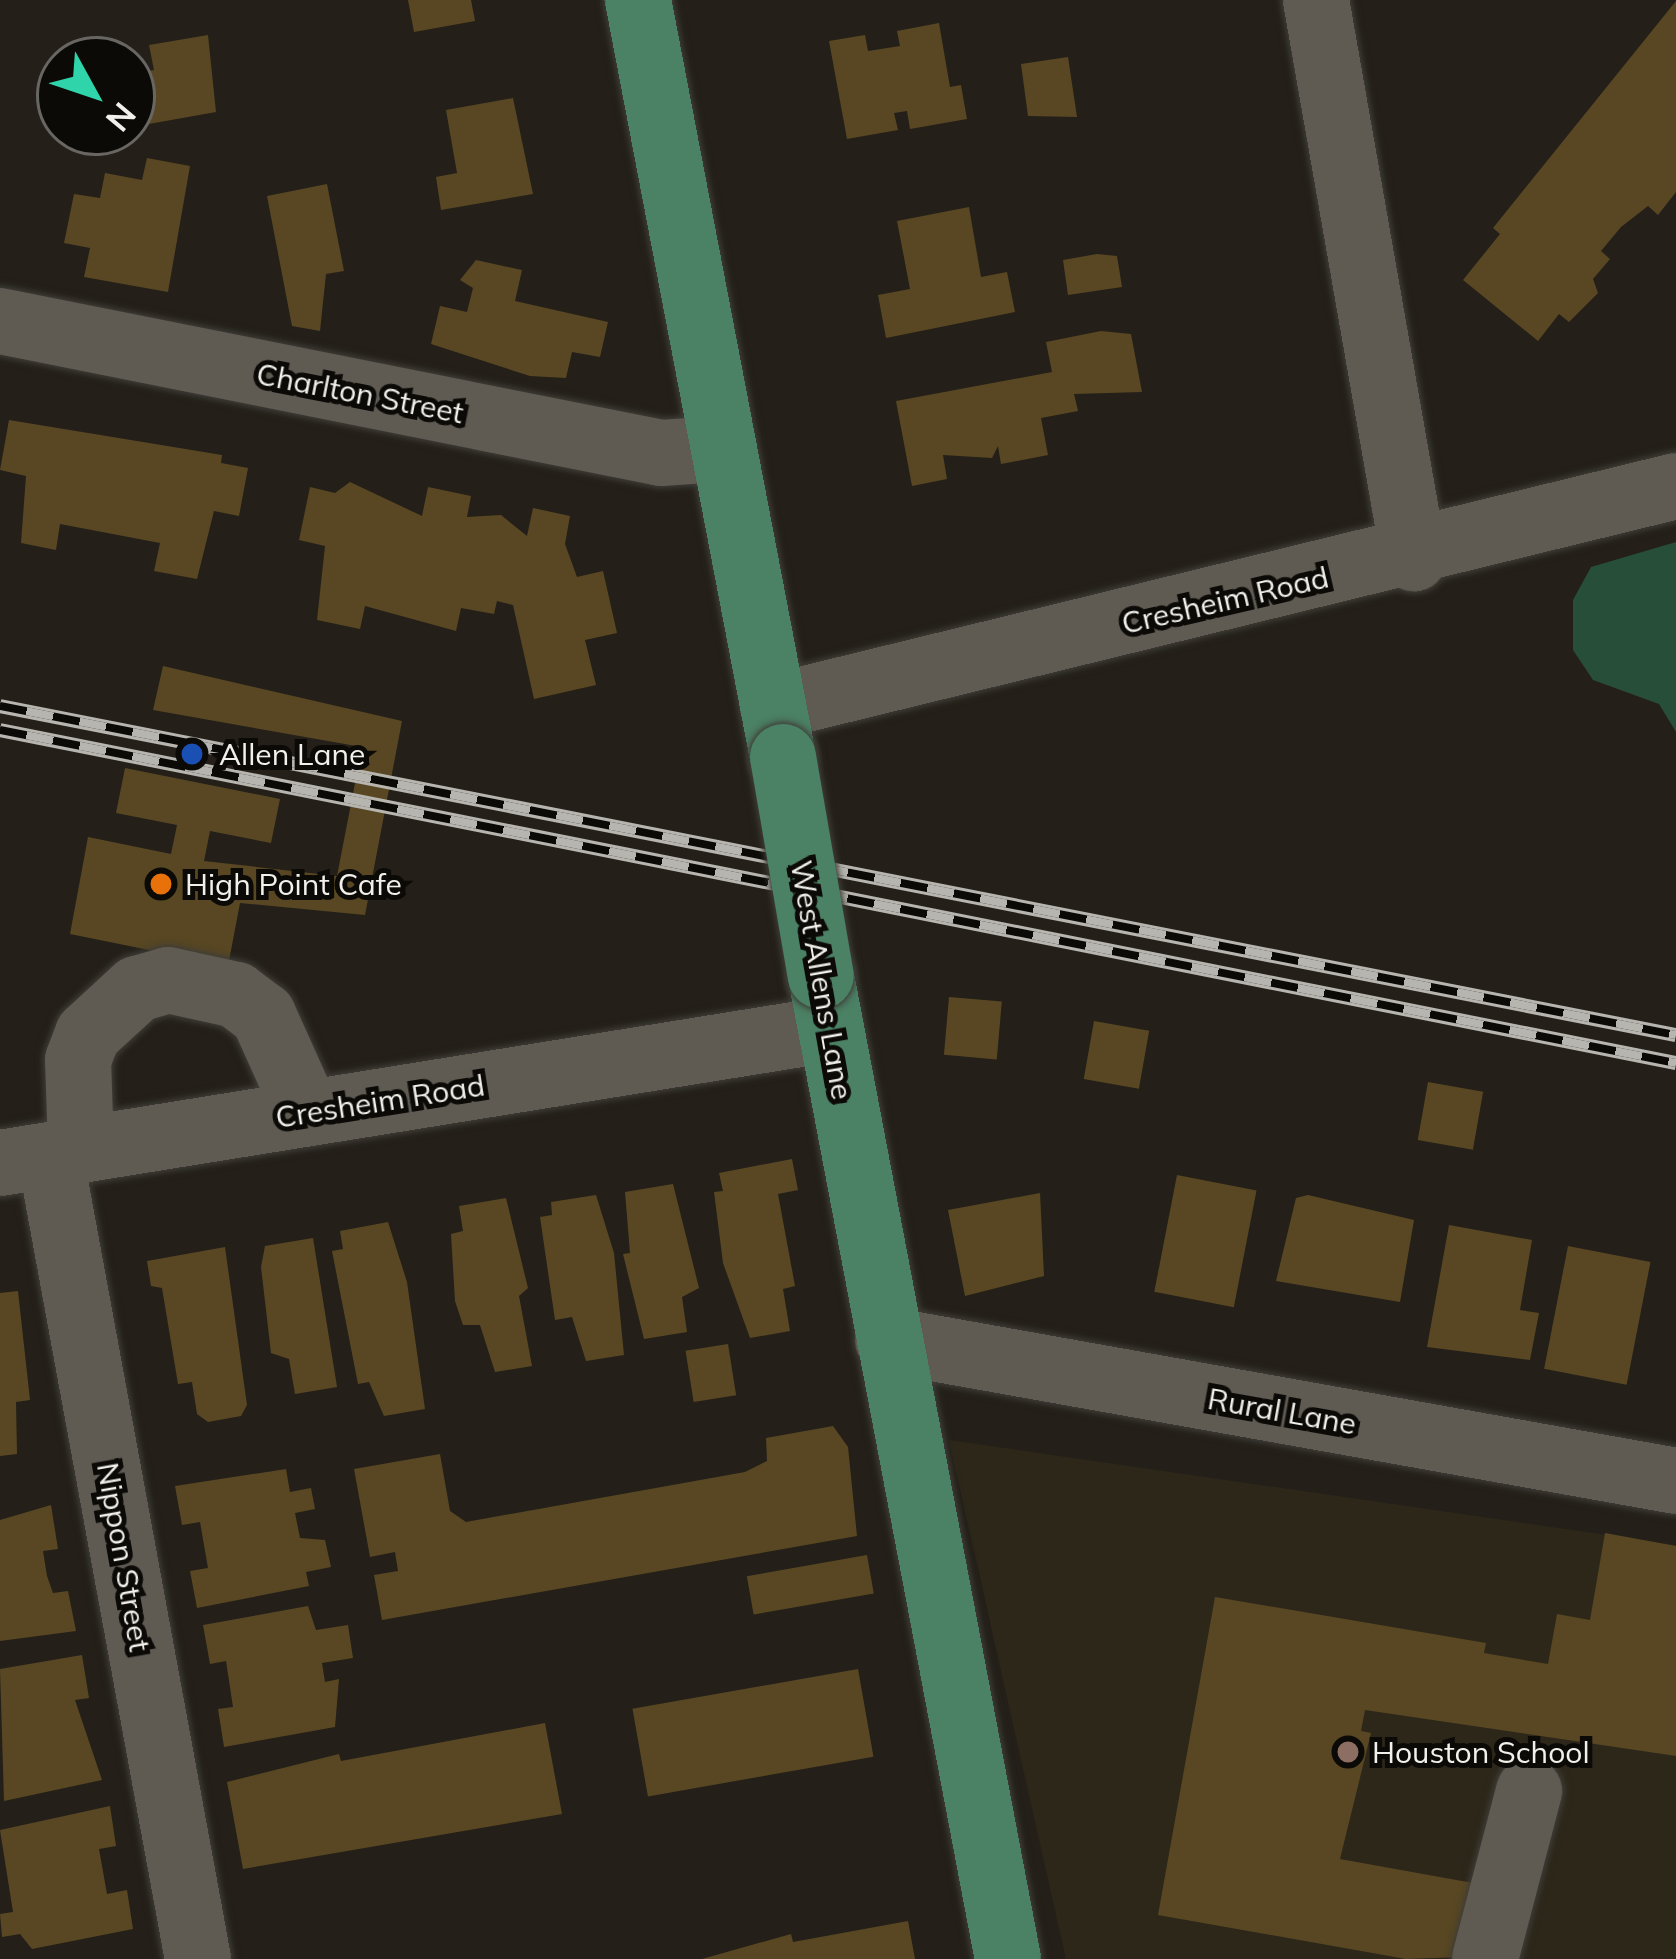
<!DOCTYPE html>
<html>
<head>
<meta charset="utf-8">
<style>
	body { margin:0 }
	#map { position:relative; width:1676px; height:1959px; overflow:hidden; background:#242019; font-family:Mulish,sans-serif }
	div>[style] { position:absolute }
	.built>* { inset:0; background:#2d271a }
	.forest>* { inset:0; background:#274e39 }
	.building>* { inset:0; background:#584722; transform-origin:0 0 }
	.roads { filter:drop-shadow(0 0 3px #3f3d38) drop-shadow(0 0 3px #3f3d38) }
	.minor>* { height:66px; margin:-33px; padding:0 33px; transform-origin:33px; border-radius:33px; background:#5f5b53 }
	.major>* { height:66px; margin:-33px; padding:0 33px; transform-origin:33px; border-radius:33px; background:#4b8164 }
	.rail>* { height:14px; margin-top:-7px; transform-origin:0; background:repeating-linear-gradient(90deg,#0c0a07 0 27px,#b7b5af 0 54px); box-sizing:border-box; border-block:3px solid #b7b5af }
	.bridges { filter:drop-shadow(0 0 3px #3f3d38) drop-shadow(0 0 3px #3f3d38) }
	.major-bridge>* { height:66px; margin:-33px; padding:0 33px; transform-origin:33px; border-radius:33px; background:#4b8164 }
	.dots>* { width:33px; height:33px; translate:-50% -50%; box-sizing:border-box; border:6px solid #0c0a07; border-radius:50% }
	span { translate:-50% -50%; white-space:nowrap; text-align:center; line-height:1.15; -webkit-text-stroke:10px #0c0a07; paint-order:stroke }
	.street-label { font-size:30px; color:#f2f0eb }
	.poi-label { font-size:30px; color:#f2f0eb }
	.left { translate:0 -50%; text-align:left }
	.north { position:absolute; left:36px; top:36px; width:120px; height:120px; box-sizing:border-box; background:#0c0a07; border:3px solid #686662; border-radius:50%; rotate:130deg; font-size:33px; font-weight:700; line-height:48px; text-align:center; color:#f2f0eb }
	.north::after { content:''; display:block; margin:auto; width:42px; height:54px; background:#2fd4aa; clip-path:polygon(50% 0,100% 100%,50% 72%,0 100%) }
</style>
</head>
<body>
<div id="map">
	<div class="built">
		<div style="clip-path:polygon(949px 1440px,1676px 1545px,1676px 1959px,1066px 1959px)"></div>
	</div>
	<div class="forest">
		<div style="clip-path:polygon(1676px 542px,1676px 732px,1659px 704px,1593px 680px,1573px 650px,1573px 600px,1591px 567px)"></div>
	</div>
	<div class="building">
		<div style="clip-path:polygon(408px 0,471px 0,475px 21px,414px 32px)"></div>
		<div style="clip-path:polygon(1676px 1px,1676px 192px,1658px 215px,1648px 206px,1621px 227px,1601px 251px,1610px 259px,1593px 279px,1598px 293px,1569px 322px,1559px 314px,1538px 341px,1463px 280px,1500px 234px,1493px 228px)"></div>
		<div style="clip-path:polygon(939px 23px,950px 87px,961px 85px,967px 119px,910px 129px,907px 111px,894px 113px,898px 130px,847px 139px,829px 41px,865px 35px,868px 51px,900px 46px,897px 31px)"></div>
		<div style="clip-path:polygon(208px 35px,216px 112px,132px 127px,134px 73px,154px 70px,149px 45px)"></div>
		<div style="clip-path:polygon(1068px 57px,1077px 117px,1028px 116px,1021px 64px)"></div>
		<div style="clip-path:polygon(513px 98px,533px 194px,441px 210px,436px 177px,457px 173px,446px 110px)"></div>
		<div style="clip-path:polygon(147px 158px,190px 166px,168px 292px,84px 277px,90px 248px,64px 243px,74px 194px,100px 198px,105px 173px,142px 180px)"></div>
		<div style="clip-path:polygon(327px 184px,344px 271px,326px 274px,320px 331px,292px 326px,267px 196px)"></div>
		<div style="clip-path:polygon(969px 207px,981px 277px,1007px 272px,1015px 312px,886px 338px,878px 295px,910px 289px,897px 221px)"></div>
		<div style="clip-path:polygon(1097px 254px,1117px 256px,1122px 287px,1068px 295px,1063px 260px)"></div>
		<div style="clip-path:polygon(476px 260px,522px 270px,515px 301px,608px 322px,600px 357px,572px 352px,566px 378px,530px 376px,431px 344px,440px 306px,467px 312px,473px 288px,460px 280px)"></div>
		<div style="clip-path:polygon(1101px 331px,1131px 334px,1142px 392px,1074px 394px,1078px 411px,1041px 418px,1048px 455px,1001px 464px,998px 446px,992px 458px,943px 455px,947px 479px,912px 486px,896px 401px,1052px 372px,1046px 342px)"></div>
		<div style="clip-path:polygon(9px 420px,222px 455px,221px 463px,248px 468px,239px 516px,214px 511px,197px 579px,154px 571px,160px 543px,60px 524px,56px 550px,21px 543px,26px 476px,0 470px)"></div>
		<div style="clip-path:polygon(350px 482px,422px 516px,428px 487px,471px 496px,467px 517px,501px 515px,527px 536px,533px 508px,570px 516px,565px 544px,577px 577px,603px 571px,617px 633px,585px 640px,596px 685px,534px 699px,513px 605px,497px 601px,494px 614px,461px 608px,456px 631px,365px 606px,360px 629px,317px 620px,325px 546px,299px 540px,310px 487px,335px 493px)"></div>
		<div style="clip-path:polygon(163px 666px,402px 721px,365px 915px,240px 903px,228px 966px,70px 934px,88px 837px,171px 854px,177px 825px,116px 813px,125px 768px,280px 799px,271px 843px,210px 831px,204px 861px,337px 876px,362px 747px,153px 710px)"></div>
		<div style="left:949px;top:997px;width:53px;height:58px;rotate:5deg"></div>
		<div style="left:1094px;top:1021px;width:56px;height:59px;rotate:10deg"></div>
		<div style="left:1428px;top:1082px;width:56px;height:59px;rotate:10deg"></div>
		<div style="clip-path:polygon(792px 1159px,798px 1190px,778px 1194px,795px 1286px,783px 1289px,790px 1331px,750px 1338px,723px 1263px,714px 1192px,723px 1191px,719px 1173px)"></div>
		<div style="left:1177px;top:1175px;width:81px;height:119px;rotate:11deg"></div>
		<div style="clip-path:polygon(673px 1184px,699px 1288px,682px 1297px,687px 1332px,644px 1339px,623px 1254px,630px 1253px,625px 1192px)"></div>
		<div style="clip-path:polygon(1040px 1193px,1044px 1276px,965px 1296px,948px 1210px)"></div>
		<div style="clip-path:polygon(596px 1195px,614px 1253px,624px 1355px,586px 1361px,572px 1317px,555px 1320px,540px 1217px,552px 1215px,551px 1202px)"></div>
		<div style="clip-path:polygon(1308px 1195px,1414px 1220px,1400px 1302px,1276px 1281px,1296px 1198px)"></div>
		<div style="clip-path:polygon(506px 1198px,528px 1288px,519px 1296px,532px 1366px,495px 1372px,480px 1325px,463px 1325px,455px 1301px,451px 1234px,463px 1231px,459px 1206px)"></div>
		<div style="clip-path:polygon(388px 1222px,407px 1282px,425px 1409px,384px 1416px,369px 1382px,358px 1384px,332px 1251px,343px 1249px,340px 1231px)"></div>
		<div style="clip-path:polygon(1449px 1225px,1532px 1240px,1520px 1310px,1539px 1313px,1530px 1360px,1427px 1347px)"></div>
		<div style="clip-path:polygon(313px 1238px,337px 1387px,295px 1394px,289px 1359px,271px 1353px,261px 1267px,265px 1246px)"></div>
		<div style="left:1568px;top:1246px;width:84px;height:125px;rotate:11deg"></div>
		<div style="clip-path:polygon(225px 1247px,247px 1405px,241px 1416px,208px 1422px,197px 1414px,192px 1382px,178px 1384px,162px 1288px,151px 1286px,147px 1261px)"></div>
		<div style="clip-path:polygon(18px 1291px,30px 1400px,16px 1402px,17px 1454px,0 1456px,0 1293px)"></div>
		<div style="left:728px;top:1344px;width:52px;height:43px;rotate:81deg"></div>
		<div style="clip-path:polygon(833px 1426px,848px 1447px,857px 1536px,382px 1620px,374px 1575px,398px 1571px,395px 1552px,370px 1557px,354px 1469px,440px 1454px,450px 1511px,466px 1522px,745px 1472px,767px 1461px,766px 1438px)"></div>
		<div style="clip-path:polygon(286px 1469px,290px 1492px,311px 1488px,315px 1509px,295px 1513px,300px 1538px,325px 1540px,331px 1567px,306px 1572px,309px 1586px,197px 1608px,190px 1571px,208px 1568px,200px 1522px,182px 1525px,175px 1486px)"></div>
		<div style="clip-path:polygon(51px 1505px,58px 1549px,43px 1551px,47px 1576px,53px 1593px,68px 1591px,76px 1631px,0 1641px,0 1520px)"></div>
		<div style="clip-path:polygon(1605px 1533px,1676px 1546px,1676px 1756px,1365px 1710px,1361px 1731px,1371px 1733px,1340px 1859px,1473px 1883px,1460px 1957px,1406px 1959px,1158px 1915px,1215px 1597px,1486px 1643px,1484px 1653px,1548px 1664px,1557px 1614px,1590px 1620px)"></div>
		<div style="left:867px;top:1555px;width:39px;height:122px;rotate:80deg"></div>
		<div style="clip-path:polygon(308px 1606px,316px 1630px,348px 1625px,353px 1658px,322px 1663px,325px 1682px,339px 1679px,335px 1727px,224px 1747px,218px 1709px,233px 1707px,226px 1661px,210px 1664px,203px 1625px)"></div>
		<div style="clip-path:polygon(82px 1655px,89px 1698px,75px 1700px,102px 1780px,4px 1801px,0 1669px)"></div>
		<div style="left:858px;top:1669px;width:89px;height:229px;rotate:80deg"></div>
		<div style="clip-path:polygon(545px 1723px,562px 1814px,243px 1869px,227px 1782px,339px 1754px,341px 1761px)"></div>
		<div style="clip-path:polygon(110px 1806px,116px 1846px,99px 1849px,107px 1894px,127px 1890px,133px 1929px,32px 1949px,20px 1934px,2px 1937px,0 1914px,13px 1912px,0 1830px)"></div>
		<div style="clip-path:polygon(908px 1921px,915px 1959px,702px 1959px,791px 1934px,793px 1942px)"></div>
	</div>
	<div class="roads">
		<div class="minor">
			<div style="left:1316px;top:0;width:567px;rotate:80.04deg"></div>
			<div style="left:0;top:321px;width:674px;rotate:11.29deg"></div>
			<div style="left:661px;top:453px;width:59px;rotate:-3.9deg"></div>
			<div style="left:773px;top:707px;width:930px;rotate:-13.75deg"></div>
			<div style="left:81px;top:1149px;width:89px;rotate:-91.9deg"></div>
			<div style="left:78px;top:1060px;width:28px;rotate:-69deg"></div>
			<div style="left:88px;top:1034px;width:67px;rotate:-42.6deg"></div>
			<div style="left:137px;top:989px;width:32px;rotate:-16deg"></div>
			<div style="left:168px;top:980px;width:70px;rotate:12.4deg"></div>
			<div style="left:236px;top:995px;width:34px;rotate:37deg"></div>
			<div style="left:263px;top:1015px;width:107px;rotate:65.8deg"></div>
			<div style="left:50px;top:1155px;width:818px;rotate:79.57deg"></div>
			<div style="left:0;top:1163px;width:842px;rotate:-9.16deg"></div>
			<div style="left:888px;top:1340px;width:801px;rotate:10.14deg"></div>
			<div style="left:1485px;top:1959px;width:174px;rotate:-75.3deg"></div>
		</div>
		<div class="major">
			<div style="left:638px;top:0;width:771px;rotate:79.16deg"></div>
			<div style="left:821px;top:976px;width:1001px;rotate:79.23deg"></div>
		</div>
	</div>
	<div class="rail">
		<div style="left:0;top:706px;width:1708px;rotate:11.11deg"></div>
		<div style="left:0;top:730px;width:1709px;rotate:11.24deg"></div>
	</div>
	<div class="bridges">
		<div class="major-bridge">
			<div style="left:783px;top:757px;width:222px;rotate:80.2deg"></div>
		</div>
	</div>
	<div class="dots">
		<div style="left:192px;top:754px;background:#1a4fb4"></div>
		<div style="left:161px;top:884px;background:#e8710a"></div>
		<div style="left:1348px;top:1752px;background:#8d6e63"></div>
	</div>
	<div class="street-label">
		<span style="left:360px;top:393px;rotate:11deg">Charlton Street</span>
		<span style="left:1225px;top:600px;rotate:-13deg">Cresheim Road</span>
		<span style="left:822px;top:980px;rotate:80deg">West Allens Lane</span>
		<span style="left:380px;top:1101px;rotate:-9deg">Cresheim Road</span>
		<span style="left:1282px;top:1411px;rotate:10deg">Rural Lane</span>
		<span style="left:124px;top:1557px;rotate:80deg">Nippon Street</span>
	</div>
	<div class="poi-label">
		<span class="left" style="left:219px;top:754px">Allen Lane</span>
		<span class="left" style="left:185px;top:884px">High Point Cafe</span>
		<span class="left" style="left:1372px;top:1752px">Houston School</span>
	</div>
	<div class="north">N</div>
</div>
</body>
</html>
